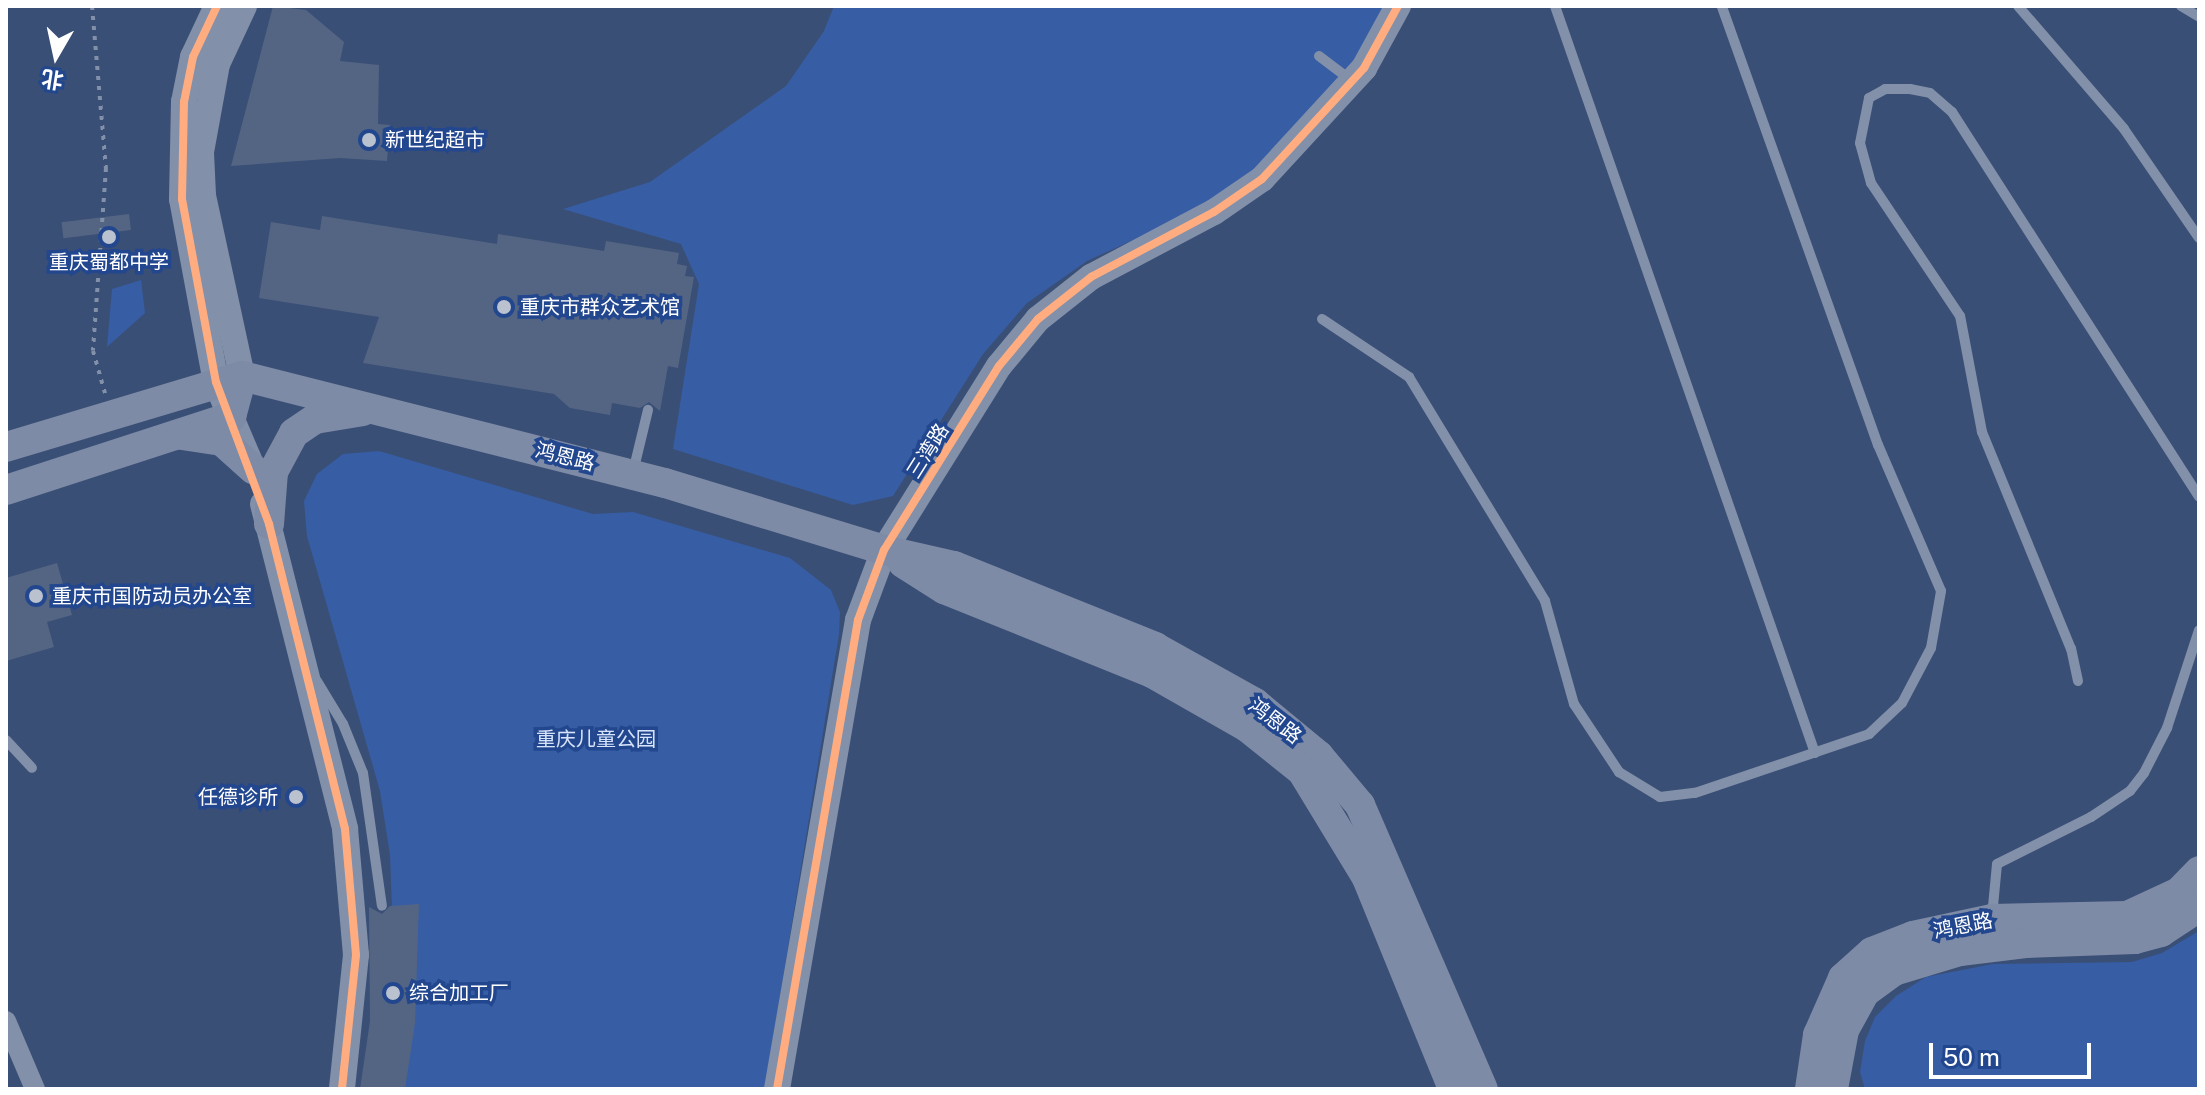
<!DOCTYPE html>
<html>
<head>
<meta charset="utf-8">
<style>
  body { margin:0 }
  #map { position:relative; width:2205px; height:1095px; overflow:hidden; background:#3a4f76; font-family:"Public Sans","Noto Sans SC",sans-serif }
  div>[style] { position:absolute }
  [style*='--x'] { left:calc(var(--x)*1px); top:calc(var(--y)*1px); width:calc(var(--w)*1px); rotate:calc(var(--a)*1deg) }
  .green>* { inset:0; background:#375da5 }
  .building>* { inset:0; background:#546584; transform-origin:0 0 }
  .path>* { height:4px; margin-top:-2px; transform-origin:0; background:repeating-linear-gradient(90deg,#8290a9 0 4px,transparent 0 10px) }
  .service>* { height:10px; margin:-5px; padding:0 5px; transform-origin:5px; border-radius:5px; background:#8290a9 }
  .minor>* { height:20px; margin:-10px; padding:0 10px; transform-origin:10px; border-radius:10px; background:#8290a9 }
  .tertiary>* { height:26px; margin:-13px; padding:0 13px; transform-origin:13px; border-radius:13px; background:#8290a9 }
  .secondary>* { height:30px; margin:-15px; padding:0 15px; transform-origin:15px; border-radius:15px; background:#7e8ba6 }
  .cycleway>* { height:8px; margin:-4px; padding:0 4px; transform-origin:4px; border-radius:4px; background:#ffac80 }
  .dots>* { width:22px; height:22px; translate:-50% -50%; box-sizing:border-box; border:4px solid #22478e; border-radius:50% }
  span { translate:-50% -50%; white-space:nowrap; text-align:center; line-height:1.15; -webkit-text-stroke:7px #22478e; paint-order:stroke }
  .poi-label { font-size:20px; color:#fff }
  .left { translate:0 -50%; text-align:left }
  .right { translate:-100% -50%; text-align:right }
  .street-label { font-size:20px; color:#fff }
  .park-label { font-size:20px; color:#d7e3f9 }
  .frame { position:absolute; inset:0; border:8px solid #fff; pointer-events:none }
  .north { position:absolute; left:16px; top:16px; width:80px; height:80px; -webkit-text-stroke:6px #22478e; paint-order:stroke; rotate:189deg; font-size:22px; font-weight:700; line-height:32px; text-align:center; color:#fff }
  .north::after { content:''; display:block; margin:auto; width:28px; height:36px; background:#fff; clip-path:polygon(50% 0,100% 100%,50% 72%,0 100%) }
  .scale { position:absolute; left:1929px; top:1043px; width:162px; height:36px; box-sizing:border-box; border:4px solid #fff; border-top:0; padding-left:10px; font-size:24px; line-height:28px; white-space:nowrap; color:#fff; -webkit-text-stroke:6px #22478e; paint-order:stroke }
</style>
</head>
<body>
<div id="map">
  <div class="green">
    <div style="clip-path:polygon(834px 6px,1388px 6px,1357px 62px,1258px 173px,1210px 205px,1087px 261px,1027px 303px,983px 354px,893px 496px,853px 505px,673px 449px,699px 284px,681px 244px,563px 209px,650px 182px,786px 86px,824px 31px)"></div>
    <div style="clip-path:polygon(141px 280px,145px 313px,107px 347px,112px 289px)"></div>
    <div style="clip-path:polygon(379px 451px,593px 514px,633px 512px,790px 558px,831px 590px,840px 612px,839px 634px,765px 1089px,381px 1089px,393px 933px,390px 855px,380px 791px,307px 536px,304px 501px,317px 474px,343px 454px)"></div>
    <div style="clip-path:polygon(2199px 931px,2199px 1089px,1865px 1089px,1860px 1072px,1865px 1041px,1875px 1017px,1896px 996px,1926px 977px,1993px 964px,2132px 962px,2162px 953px)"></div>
  </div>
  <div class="building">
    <div style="clip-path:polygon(273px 6px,306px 10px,344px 42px,340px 61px,379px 65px,378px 124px,390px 125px,387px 161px,340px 158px,231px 166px)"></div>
    <div style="left:129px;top:214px;width:16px;height:68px;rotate:83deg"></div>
    <div style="clip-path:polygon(322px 216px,497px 244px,498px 234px,604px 251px,606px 241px,679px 253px,677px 264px,687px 266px,685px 276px,694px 277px,678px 368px,668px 366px,660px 411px,649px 402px,640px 408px,612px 403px,610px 415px,570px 408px,554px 394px,363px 363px,379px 317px,259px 298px,271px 222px,320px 230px)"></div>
    <div style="clip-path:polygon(57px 563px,72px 615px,47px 622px,54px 647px,6px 661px,6px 578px)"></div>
    <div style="clip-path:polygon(419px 904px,415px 1023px,405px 1089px,360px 1089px,370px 1021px,369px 907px,382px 914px,390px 906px)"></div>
  </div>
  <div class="path">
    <div style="--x:92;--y:6;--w:163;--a:85.1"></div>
    <div style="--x:106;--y:168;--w:183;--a:94.1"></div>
    <div style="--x:93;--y:351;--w:44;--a:74.1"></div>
  </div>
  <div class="service">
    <div style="--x:1555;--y:6;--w:791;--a:70.81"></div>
    <div style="--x:2018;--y:6;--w:162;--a:49.2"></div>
    <div style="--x:2124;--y:129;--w:132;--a:55.5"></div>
    <div style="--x:2181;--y:6;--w:21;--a:31"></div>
    <div style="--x:1319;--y:56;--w:41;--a:37.1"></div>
    <div style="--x:1322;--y:319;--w:105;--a:33.7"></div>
    <div style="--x:1409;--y:377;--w:262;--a:58.7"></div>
    <div style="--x:1545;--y:601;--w:107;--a:74.3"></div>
    <div style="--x:1574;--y:704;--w:82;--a:56.5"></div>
    <div style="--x:1619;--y:772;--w:48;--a:31.4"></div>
    <div style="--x:1660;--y:797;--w:35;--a:-7"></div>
    <div style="--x:1695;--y:793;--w:184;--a:-18.7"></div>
    <div style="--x:1869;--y:734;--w:45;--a:-43.2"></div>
    <div style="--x:1902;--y:703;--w:62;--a:-62.2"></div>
    <div style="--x:1931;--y:648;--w:58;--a:-80"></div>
    <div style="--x:1941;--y:591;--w:159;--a:-113.3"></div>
    <div style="--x:1878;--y:445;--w:466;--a:-109.6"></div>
    <div style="--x:633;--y:472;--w:64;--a:-76.4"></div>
    <div style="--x:317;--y:681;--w:50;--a:58.8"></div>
    <div style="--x:343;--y:724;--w:53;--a:67.8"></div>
    <div style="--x:363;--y:773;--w:134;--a:81.9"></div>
    <div style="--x:2078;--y:681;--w:33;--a:-102"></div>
    <div style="--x:2071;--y:649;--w:235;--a:-112.3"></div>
    <div style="--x:1982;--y:432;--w:118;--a:-100.7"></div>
    <div style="--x:1960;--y:316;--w:160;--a:-123.8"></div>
    <div style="--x:1871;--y:183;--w:41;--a:-105.4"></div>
    <div style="--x:1860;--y:143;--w:46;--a:-78.7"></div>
    <div style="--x:1869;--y:98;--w:18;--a:-29"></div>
    <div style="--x:1885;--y:89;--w:25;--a:0"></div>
    <div style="--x:1910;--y:89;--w:20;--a:11"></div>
    <div style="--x:1930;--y:93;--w:29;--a:41"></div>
    <div style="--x:1952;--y:112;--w:457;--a:57.3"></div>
    <div style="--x:6;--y:740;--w:38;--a:47"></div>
    <div style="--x:1992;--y:917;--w:53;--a:-84.6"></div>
    <div style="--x:1997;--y:864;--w:105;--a:-26.6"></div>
    <div style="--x:2091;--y:817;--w:47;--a:-33.7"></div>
    <div style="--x:2130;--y:791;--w:23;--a:-52"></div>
    <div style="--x:2144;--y:773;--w:51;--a:-62.9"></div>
    <div style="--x:2167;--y:728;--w:103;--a:-71.9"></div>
  </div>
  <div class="minor">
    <div style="--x:6;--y:1021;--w:74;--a:66.9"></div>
  </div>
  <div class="tertiary">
    <div style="--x:217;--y:6;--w:56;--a:115.2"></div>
    <div style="--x:193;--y:57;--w:46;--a:101.3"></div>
    <div style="--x:184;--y:102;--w:97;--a:91.2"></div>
    <div style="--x:182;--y:199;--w:186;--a:79.5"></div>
    <div style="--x:216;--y:382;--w:92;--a:67"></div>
    <div style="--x:242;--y:376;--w:185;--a:-102.2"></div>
    <div style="--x:203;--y:195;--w:43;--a:-92.7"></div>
    <div style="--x:201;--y:152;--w:89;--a:-79.7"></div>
    <div style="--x:217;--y:64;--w:64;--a:-65"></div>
    <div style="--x:263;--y:504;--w:335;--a:75.8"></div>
    <div style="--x:345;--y:829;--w:126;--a:85"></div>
    <div style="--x:356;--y:955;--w:135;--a:96"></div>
    <div style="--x:777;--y:1089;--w:476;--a:-80.2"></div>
    <div style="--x:858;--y:620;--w:75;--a:-69.6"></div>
    <div style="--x:884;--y:550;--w:217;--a:-58"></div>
    <div style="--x:999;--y:366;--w:61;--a:-50.3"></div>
    <div style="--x:1038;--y:319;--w:68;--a:-38.4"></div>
    <div style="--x:1091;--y:277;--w:139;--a:-27.9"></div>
    <div style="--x:1214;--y:212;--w:58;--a:-34.5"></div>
    <div style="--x:1262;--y:179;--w:151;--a:-47.4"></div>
    <div style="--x:1364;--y:68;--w:71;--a:-61.3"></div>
  </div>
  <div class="secondary">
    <div style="--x:182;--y:435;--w:40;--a:8.5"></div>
    <div style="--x:222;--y:441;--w:42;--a:42.1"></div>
    <div style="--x:6;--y:447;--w:246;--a:-16.7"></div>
    <div style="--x:242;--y:376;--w:436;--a:14.2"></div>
    <div style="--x:665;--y:483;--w:229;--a:17"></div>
    <div style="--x:884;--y:550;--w:72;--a:12.9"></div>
    <div style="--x:954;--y:566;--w:217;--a:21.9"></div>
    <div style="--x:1155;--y:647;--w:115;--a:29.2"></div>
    <div style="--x:1255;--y:703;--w:83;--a:39.6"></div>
    <div style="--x:1319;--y:756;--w:64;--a:50.1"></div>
    <div style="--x:1360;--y:805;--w:309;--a:66.6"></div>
    <div style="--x:6;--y:490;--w:237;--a:-18"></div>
    <div style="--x:231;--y:417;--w:42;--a:-75"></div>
    <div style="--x:269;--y:524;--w:52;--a:-85.6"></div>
    <div style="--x:273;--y:472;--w:44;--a:-61.7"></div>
    <div style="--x:294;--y:433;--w:25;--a:-34"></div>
    <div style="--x:315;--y:419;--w:49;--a:-9.5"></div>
    <div style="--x:903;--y:563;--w:49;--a:32.4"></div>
    <div style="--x:944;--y:589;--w:224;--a:22"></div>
    <div style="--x:1152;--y:673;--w:109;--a:29.6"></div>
    <div style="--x:1247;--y:727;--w:70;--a:38.7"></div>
    <div style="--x:1302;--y:771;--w:125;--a:58.7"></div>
    <div style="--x:1367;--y:878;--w:228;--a:67.8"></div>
    <div style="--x:1810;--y:1089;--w:55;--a:-81.6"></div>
    <div style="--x:1818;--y:1035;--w:62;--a:-66.3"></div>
    <div style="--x:1843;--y:978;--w:39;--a:-42"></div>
    <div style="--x:1872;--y:952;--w:44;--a:-21.3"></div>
    <div style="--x:1913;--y:936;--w:81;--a:-12.1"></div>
    <div style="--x:1992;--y:919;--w:135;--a:-1.3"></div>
    <div style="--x:2127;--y:916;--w:57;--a:-24.8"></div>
    <div style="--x:2179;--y:892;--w:29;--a:-46"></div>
    <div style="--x:1833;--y:1089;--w:60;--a:-79.4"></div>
    <div style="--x:1844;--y:1030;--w:43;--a:-61.1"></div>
    <div style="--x:1865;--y:992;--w:36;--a:-36"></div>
    <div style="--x:1894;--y:971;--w:69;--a:-16.9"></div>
    <div style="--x:1960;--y:951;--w:66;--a:-6.9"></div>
    <div style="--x:2026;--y:943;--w:109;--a:-2.1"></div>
    <div style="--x:2135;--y:939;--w:27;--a:-15"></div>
    <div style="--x:2161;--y:932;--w:45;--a:-33.3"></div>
  </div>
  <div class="cycleway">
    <div style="--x:217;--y:6;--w:56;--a:115.2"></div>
    <div style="--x:193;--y:57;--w:46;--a:101.3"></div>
    <div style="--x:184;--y:102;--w:97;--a:91.2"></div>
    <div style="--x:182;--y:199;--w:186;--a:79.5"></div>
    <div style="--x:216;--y:382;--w:152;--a:69.5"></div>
    <div style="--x:269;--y:524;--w:314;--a:76"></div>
    <div style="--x:345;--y:829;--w:126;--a:85"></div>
    <div style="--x:356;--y:955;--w:135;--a:96"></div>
    <div style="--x:777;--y:1089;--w:476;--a:-80.2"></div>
    <div style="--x:858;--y:620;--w:75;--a:-69.6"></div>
    <div style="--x:884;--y:550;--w:217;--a:-58"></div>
    <div style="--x:999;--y:366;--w:61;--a:-50.3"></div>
    <div style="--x:1038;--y:319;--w:68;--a:-38.4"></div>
    <div style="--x:1091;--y:277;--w:139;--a:-27.9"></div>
    <div style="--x:1214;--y:212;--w:58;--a:-34.5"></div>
    <div style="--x:1262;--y:179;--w:151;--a:-47.4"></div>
    <div style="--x:1364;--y:68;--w:71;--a:-61.3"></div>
  </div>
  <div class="dots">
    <div style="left:369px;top:140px;background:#bac1cf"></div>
    <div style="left:109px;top:237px;background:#bac1cf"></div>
    <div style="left:504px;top:307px;background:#bac1cf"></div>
    <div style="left:36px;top:596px;background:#bac1cf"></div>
    <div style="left:296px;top:797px;background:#bac1cf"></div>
    <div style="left:393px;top:993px;background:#bac1cf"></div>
  </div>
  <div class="poi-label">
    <span class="left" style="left:385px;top:140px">新世纪超市</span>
    <span style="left:109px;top:262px">重庆蜀都中学</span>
    <span class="left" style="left:520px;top:307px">重庆市群众艺术馆</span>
    <span class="left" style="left:52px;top:596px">重庆市国防动员办公室</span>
    <span class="right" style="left:278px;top:797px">任德诊所</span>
    <span class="left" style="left:409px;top:993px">综合加工厂</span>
  </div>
  <div class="street-label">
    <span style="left:928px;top:451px;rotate:-58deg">三湾路</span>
    <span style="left:565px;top:457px;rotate:14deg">鸿恩路</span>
    <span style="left:1275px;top:721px;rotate:38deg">鸿恩路</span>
    <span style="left:1963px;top:926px;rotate:-11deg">鸿恩路</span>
  </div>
  <div class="park-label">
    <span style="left:596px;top:739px">重庆儿童公园</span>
  </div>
  <div class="frame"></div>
  <div class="north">北</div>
  <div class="scale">50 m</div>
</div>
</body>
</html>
